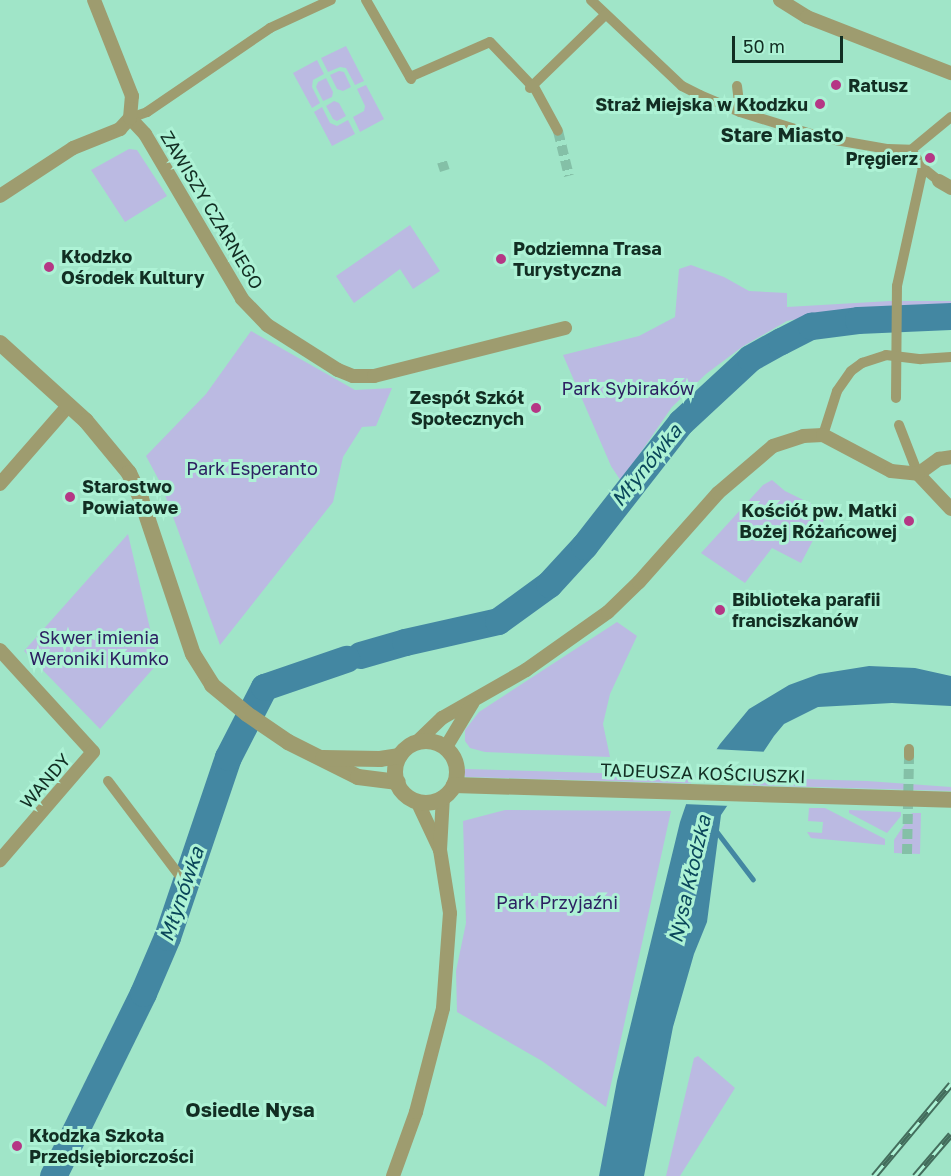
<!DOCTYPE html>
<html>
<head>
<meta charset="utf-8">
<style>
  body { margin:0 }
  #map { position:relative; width:951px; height:1176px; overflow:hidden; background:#a0e5c8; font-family:"Golos Text",sans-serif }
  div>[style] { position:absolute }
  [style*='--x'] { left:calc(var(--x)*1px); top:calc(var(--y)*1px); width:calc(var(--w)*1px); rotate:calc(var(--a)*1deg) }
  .green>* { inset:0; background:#bbbae2 }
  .water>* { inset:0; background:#4387a2 }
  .pier>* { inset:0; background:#a0e5c8 }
  .stream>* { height:4.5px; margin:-2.25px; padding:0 2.25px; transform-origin:2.25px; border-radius:2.25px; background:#4387a2 }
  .river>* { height:27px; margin:-13.5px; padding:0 13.5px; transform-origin:13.5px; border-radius:13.5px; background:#4387a2 }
  .pedestrian-tunnel>* { height:10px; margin-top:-5px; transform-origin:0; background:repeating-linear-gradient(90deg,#84c0a7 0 10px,transparent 0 15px) }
  .pedestrian>* { height:10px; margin:-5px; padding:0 5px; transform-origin:5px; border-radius:5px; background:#9e9c6f }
  .minor>* { height:14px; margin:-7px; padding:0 7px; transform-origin:7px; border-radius:7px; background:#9e9c6f }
  .tertiary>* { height:16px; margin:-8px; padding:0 8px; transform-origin:8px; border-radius:8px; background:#9e9c6f }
  .tertiary>.ring { margin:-8px; padding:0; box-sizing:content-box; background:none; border:16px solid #9e9c6f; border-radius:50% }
  .rail>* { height:7px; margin-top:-3.5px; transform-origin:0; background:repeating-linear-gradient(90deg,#adf2d5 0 14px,#436d5c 0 28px); box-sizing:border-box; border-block:2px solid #436d5c }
  .dots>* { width:16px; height:16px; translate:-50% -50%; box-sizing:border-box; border:3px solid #adf2d5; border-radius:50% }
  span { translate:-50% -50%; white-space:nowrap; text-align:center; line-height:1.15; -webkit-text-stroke:6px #adf2d5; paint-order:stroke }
  .poi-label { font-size:18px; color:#122e23; font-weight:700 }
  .left { translate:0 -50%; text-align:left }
  .right { translate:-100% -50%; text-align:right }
  .street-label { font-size:18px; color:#122e23 }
  .park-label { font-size:18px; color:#2d2062 }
  .neighbourhood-label { font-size:20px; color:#122e23; font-weight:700 }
  .water-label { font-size:20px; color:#0a465a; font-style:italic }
  .scale { position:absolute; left:732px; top:36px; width:111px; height:27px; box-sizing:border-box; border:3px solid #122e23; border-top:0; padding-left:8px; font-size:18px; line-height:21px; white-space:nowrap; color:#122e23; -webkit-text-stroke:4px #adf2d5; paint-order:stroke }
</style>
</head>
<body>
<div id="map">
  <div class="green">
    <div style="clip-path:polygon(346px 46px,364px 81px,355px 85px,346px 68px,340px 67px,328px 72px,321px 58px)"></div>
    <div style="clip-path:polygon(317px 60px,324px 74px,313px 80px,312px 87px,320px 103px,312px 108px,293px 73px)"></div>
    <div style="clip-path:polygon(339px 71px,344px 72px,351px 87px,343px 91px,337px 89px,330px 75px)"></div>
    <div style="clip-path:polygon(326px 78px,333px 92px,332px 97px,323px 101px,316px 87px,318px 82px)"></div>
    <div style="clip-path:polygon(366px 85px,384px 119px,360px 132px,353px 117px,364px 111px,365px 106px,357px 89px)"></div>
    <div style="clip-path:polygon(334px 101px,339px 103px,346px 116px,337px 121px,333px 119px,326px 106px)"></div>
    <div style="clip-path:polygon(322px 107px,330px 123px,337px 126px,348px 120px,355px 134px,332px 146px,314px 112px)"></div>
    <div style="clip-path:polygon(129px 149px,137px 150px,167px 196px,125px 222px,91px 170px)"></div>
    <div style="clip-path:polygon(410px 225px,440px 271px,413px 289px,400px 269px,354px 303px,336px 276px)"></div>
    <div style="clip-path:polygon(691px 265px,724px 277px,749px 291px,787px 293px,787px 307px,890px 301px,951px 301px,951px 307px,849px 309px,787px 321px,742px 347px,706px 374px,672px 407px,621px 481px,611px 466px,563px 355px,639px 336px,675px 317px,679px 269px)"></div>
    <div style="clip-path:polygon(251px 331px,355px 390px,392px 388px,376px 426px,362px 427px,343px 457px,333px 502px,220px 645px,161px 484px,146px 456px,206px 394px)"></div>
    <div style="clip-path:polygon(772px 480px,785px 491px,828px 512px,801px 563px,772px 548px,745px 583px,701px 553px,763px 485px)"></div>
    <div style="clip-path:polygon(128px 534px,158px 663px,100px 729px,24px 651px)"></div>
    <div style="clip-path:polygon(617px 622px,637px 636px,610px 694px,603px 724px,610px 757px,485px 752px,470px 748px,465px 741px,465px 730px,479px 712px)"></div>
    <div style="clip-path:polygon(465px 769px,867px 781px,951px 787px,951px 791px,466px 777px,464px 775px)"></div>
    <div style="clip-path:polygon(809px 808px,825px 808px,885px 839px,885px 845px,811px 838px,807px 832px,822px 833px,823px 822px,808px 821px)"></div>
    <div style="clip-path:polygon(505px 810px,671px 811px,606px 1107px,542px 1061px,457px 1012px,456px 971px,466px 923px,463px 821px)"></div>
    <div style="clip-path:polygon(849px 810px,901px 812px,901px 816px,887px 833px,849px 813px)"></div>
    <div style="clip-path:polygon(912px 813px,921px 813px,920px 854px,894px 853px,894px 840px)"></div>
    <div style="clip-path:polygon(698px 1056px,735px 1088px,680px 1176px,666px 1176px,694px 1058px)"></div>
  </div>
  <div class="water">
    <div style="clip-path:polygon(869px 666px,915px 668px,951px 676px,951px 706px,892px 703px,818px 707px,784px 724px,774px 736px,721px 815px,707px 922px,694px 954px,673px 1027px,644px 1176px,599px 1176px,617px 1081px,680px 822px,692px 787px,720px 744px,749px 709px,789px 685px,819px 674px)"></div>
  </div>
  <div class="pier">
    <div style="clip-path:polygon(713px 749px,767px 752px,731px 806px,683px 804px,689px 786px)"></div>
  </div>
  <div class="stream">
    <div style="--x:715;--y:829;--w:63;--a:52.8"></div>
  </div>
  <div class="river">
    <div style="--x:360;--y:655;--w:47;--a:-16.1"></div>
    <div style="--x:405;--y:642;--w:95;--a:-12.7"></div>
    <div style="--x:498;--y:621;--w:63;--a:-36"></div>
    <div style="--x:549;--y:584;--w:52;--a:-47.4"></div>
    <div style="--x:584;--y:546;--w:157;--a:-52"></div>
    <div style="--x:681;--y:422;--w:94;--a:-42.8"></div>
    <div style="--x:750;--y:358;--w:35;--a:-29"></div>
    <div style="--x:781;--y:341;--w:34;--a:-27"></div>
    <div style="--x:811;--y:326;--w:47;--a:-7.3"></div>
    <div style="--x:858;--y:320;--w:93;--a:-2.5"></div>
    <div style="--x:53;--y:1176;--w:204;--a:-63.8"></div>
    <div style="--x:143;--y:993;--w:61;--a:-66.8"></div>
    <div style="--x:167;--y:937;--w:190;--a:-71.3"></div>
    <div style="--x:228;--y:757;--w:79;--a:-62.8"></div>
    <div style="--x:264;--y:687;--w:87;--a:-18.9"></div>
  </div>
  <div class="pedestrian-tunnel">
    <div style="--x:558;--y:131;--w:46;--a:76.3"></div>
    <div style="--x:442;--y:162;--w:9;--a:72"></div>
    <div style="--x:907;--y:854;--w:98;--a:-88.8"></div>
  </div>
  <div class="pedestrian">
    <div style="--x:366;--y:0;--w:91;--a:60.3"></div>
    <div style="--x:591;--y:0;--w:125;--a:43.4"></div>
    <div style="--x:682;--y:86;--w:20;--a:27"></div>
    <div style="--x:700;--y:95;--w:43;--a:23"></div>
    <div style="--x:740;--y:112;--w:88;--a:17.2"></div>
    <div style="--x:824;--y:138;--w:65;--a:9.8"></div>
    <div style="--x:888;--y:149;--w:23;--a:2"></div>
    <div style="--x:410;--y:77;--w:87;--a:-23.6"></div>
    <div style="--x:490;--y:42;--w:61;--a:46.3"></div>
    <div style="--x:533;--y:85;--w:52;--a:61.5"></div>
    <div style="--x:737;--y:86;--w:26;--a:83"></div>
    <div style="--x:530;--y:88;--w:105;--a:-44.2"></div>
    <div style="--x:130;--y:118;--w:18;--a:-19"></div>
    <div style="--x:147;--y:112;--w:149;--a:-34.3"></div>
    <div style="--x:270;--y:28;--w:67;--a:-24.7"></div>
    <div style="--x:911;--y:150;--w:52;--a:-39.5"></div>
    <div style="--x:911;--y:150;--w:22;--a:56"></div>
    <div style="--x:923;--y:168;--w:21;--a:39"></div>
    <div style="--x:896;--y:398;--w:112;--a:-89.5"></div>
    <div style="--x:897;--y:286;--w:121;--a:-77.6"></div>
    <div style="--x:899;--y:425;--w:53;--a:68.8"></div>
    <div style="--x:823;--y:435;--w:46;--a:-72.3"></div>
    <div style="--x:837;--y:391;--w:24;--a:-55"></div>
    <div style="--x:851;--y:371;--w:14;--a:-36"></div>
    <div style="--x:862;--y:363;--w:25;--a:-18"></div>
    <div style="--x:886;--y:355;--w:35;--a:7"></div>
    <div style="--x:921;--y:359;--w:30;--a:-4"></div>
    <div style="--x:909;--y:756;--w:7;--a:-90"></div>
    <div style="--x:108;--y:781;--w:134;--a:52.9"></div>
  </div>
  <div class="minor">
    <div style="--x:780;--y:0;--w:32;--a:32"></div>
    <div style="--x:807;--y:17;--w:155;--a:21.3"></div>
    <div style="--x:130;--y:118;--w:22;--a:47"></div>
    <div style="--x:145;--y:134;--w:191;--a:59.5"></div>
    <div style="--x:242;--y:299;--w:36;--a:46"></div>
    <div style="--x:267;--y:325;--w:84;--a:32.4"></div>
    <div style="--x:338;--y:370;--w:16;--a:22"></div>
    <div style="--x:353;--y:376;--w:21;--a:0"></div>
    <div style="--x:374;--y:376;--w:197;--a:-14.1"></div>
    <div style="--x:939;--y:181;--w:14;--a:30"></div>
    <div style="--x:0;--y:196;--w:87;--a:-33.3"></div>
    <div style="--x:73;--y:148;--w:51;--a:-22"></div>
    <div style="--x:120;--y:129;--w:15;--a:-48"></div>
    <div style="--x:130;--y:118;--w:22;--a:-85"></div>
    <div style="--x:132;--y:96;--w:103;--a:-111.6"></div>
    <div style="--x:918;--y:474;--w:48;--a:46.7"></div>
    <div style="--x:918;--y:474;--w:26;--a:-36"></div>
    <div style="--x:939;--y:459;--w:12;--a:-9"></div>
    <div style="--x:0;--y:484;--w:105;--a:-48.9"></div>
    <div style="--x:0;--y:650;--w:138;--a:47.6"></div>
    <div style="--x:93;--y:752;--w:143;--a:130.7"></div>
    <div style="--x:417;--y:742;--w:35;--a:-44"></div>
    <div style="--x:442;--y:718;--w:97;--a:-29.7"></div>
    <div style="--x:526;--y:670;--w:100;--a:-35.3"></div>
    <div style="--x:608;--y:612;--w:43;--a:-44.1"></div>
    <div style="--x:639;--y:582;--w:119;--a:-48.4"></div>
    <div style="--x:718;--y:493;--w:72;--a:-40.5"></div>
    <div style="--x:773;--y:446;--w:32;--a:-18"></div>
    <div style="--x:803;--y:436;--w:20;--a:-3"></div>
    <div style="--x:823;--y:435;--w:77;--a:27.9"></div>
    <div style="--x:891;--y:471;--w:27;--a:6"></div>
    <div style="--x:446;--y:747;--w:52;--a:-59"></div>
    <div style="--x:417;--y:801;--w:54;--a:64.9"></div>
    <div style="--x:393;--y:1176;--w:68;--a:-70.2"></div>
    <div style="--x:416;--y:1112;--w:107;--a:-75.4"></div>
    <div style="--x:443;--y:1008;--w:95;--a:-85.8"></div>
    <div style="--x:450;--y:913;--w:64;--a:-99"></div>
    <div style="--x:440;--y:850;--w:53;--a:-86.8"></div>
  </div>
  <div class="tertiary">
    <div style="--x:0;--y:343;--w:116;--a:42.2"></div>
    <div style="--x:86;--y:421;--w:67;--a:50.4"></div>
    <div style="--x:129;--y:473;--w:29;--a:65"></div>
    <div style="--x:141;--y:499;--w:163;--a:71.5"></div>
    <div style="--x:193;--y:654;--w:36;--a:58"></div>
    <div style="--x:212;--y:685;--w:45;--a:39.6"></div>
    <div style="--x:247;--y:714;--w:50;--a:34.3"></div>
    <div style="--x:288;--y:742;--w:78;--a:26.6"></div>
    <div style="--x:358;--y:777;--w:40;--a:7.1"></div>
    <div class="ring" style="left:395px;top:741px;width:46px;height:46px"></div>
    <div style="--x:323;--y:758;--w:57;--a:1"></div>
    <div style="--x:380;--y:759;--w:20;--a:-9"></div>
    <div style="--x:454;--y:785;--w:497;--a:1.7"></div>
  </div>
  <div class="rail">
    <div style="--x:874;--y:1176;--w:120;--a:-50.1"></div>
    <div style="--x:915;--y:1176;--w:55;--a:-49.4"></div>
  </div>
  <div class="dots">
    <div style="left:836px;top:85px;background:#b53785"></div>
    <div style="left:820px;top:104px;background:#b53785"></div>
    <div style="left:930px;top:158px;background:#b53785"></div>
    <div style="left:501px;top:259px;background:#b53785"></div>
    <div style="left:49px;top:267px;background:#b53785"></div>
    <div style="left:536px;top:408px;background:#b53785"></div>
    <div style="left:70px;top:497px;background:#b53785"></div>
    <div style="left:909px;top:521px;background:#b53785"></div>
    <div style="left:720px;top:610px;background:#b53785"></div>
    <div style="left:17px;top:1146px;background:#b53785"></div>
  </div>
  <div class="poi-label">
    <span class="left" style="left:848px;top:85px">Ratusz</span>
    <span class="right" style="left:808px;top:104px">Straż Miejska w Kłodzku</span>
    <span class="right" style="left:918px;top:158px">Pręgierz</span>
    <span class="left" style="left:513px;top:259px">Podziemna Trasa<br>Turystyczna</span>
    <span class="left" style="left:61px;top:267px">Kłodzko<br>Ośrodek Kultury</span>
    <span class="right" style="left:524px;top:408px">Zespół Szkół<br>Społecznych</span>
    <span class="left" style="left:82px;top:497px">Starostwo<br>Powiatowe</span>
    <span class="right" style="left:897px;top:521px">Kościół pw. Matki<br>Bożej Różańcowej</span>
    <span class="left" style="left:732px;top:610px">Biblioteka parafii<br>franciszkanów</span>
    <span class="left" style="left:29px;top:1146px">Kłodzka Szkoła<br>Przedsiębiorczości</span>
  </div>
  <div class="street-label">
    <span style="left:212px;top:210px;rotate:59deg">ZAWISZY CZARNEGO</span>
    <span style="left:703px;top:773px;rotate:2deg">TADEUSZA KOŚCIUSZKI</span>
    <span style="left:45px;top:781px;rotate:-49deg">WANDY</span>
  </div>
  <div class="park-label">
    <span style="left:628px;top:388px">Park Sybiraków</span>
    <span style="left:252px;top:468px">Park Esperanto</span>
    <span style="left:99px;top:648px">Skwer imienia<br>Weroniki Kumko</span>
    <span style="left:557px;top:902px">Park Przyjaźni</span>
  </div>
  <div class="neighbourhood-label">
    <span style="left:782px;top:134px">Stare Miasto</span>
    <span style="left:250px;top:1109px">Osiedle Nysa</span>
  </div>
  <div class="water-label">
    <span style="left:646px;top:465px;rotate:-51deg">Młynówka</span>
    <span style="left:689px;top:879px;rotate:-77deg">Nysa Kłodzka</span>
    <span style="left:181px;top:894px;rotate:-71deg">Młynówka</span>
  </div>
  <div class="scale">50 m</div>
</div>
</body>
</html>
